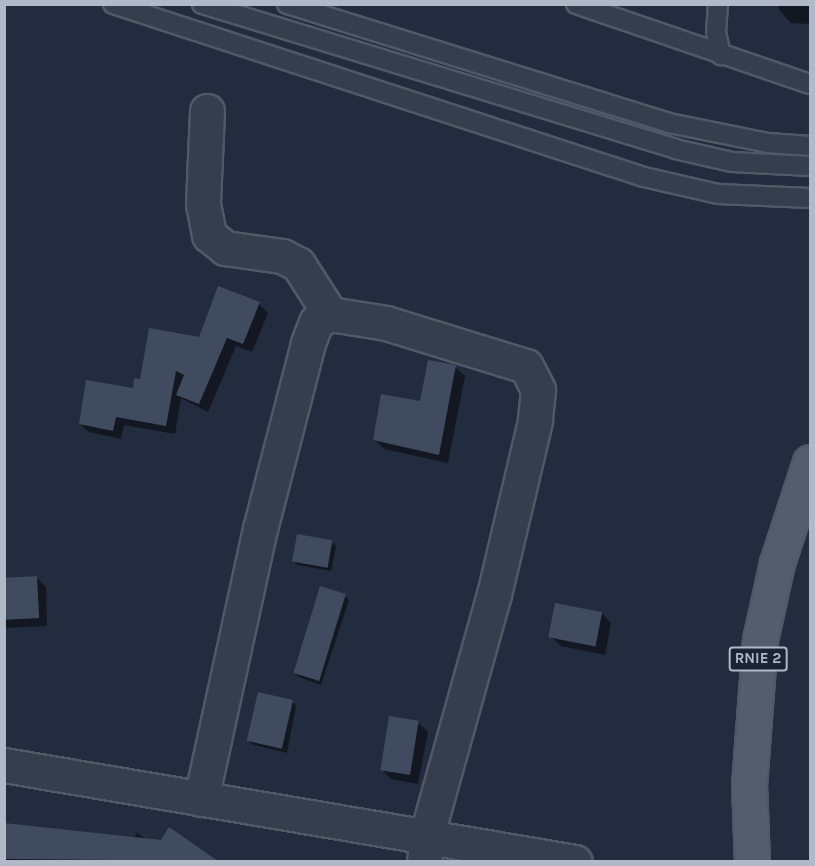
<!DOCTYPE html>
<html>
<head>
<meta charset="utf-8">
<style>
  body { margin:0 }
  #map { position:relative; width:815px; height:866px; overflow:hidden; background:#222c3e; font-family:Karla,sans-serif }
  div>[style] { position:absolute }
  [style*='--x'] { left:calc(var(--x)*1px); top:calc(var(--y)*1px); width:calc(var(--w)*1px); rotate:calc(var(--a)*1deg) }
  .shadow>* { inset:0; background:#0007 }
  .building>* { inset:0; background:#414b60; transform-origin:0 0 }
  .roads { filter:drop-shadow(2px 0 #515968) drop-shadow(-2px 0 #515968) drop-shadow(0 2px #515968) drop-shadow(0 -2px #515968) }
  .service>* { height:18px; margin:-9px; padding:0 9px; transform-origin:9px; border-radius:9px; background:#363e4e }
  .minor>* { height:33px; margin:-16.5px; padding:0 16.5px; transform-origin:16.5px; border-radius:16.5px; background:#363e4e }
  .primary>* { height:33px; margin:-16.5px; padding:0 16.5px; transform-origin:16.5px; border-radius:16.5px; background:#545d6e }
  span { translate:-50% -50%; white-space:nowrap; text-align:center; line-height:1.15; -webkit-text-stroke:5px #1b2332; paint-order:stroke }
  .shield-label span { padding:2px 4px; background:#1b2332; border:2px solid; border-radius:4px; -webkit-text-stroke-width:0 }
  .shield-label { font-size:15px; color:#b1b9c9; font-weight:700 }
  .frame { position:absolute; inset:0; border:6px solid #b1b9c9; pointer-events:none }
</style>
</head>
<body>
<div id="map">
  <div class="shadow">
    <div style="clip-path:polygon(779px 4px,810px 4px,810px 24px,791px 23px,779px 10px)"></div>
    <div style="clip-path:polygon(219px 288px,259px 304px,268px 313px,252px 352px,236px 346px,208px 412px,181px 398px,175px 434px,124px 425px,121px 439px,89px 432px,80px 424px,134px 390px,200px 339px)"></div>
    <div style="clip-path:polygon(455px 367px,465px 376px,448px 463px,384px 449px,374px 439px,422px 403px)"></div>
    <div style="clip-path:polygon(331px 541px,336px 546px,331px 571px,298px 565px,293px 561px)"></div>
    <div style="clip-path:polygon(37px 578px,46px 587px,47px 626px,4px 628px,4px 579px)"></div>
    <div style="clip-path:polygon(345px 596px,349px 600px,321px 685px,299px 677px,294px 673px)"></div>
    <div style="clip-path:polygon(602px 613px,611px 623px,605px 655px,561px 646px,551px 637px)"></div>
    <div style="clip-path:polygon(292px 701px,296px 706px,287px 753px,254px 745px,249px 741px)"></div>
    <div style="clip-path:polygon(419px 723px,428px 732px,418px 784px,391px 779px,381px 769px)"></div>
    <div style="clip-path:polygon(4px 824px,134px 838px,137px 833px,157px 847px,201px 851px,211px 862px,4px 862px)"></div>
  </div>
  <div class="building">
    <div style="clip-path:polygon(218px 286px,260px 302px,243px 344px,227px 338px,199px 404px,176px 395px,184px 375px,176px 371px,166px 426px,116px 417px,113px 431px,79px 424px,86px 380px,133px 388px,134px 378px,140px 379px,149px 328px,199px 337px)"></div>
    <div style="clip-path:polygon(428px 360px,456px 365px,439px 455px,373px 440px,381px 394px,420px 401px)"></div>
    <div style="left:297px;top:534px;width:36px;height:28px;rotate:10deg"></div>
    <div style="left:37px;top:576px;width:42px;height:33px;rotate:87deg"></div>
    <div style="left:320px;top:586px;width:27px;height:91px;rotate:17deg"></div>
    <div style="left:555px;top:603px;width:48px;height:35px;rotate:11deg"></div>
    <div style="left:258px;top:692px;width:36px;height:50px;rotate:13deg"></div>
    <div style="left:389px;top:716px;width:30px;height:55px;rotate:9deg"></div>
    <div style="clip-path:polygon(4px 823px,161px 840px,169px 827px,218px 861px,4px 859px)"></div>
  </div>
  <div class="roads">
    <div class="service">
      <div style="--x:113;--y:4;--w:558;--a:18.05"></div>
      <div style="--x:644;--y:177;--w:76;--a:12.9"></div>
      <div style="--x:718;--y:194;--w:92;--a:2.5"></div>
      <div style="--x:202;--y:4;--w:495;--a:17"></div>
      <div style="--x:675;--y:149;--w:58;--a:12.8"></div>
      <div style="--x:732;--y:162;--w:78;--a:2.9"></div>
      <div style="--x:287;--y:4;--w:400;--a:17.3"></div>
      <div style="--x:669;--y:123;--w:101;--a:11.4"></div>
      <div style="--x:768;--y:143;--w:42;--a:4.1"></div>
      <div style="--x:576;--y:4;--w:247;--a:18.9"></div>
      <div style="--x:718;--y:4;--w:28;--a:94"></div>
      <div style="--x:716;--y:32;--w:24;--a:78"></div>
    </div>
    <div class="minor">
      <div style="--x:207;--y:111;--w:93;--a:92.5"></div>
      <div style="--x:203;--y:204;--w:32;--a:79"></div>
      <div style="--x:209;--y:235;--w:21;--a:39"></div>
      <div style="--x:225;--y:248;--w:58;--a:8"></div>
      <div style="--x:282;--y:256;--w:18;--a:27"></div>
      <div style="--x:298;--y:264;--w:59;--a:57.4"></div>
      <div style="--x:4;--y:765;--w:579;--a:9.64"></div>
      <div style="--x:201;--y:799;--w:276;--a:-77.7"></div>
      <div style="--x:260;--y:529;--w:192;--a:-75.5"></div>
      <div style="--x:308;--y:343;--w:22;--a:-69"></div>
      <div style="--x:316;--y:322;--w:16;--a:-30"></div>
      <div style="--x:330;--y:314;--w:57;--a:9.1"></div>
      <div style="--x:386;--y:323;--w:146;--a:17.1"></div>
      <div style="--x:526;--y:366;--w:27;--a:63"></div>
      <div style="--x:538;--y:390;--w:31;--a:96"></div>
      <div style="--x:535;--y:421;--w:178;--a:103.3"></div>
      <div style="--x:494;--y:594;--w:249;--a:105.6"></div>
      <div style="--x:427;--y:834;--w:28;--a:96"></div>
    </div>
    <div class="primary">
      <div style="--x:752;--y:862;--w:77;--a:-92.2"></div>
      <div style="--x:749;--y:785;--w:145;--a:-85.7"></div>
      <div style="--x:760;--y:640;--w:79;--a:-77.6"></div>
      <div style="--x:777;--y:563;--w:106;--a:-71.9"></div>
    </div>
  </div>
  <div class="shield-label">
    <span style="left:758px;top:659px">RNIE 2</span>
  </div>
  <div class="frame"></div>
</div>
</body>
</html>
